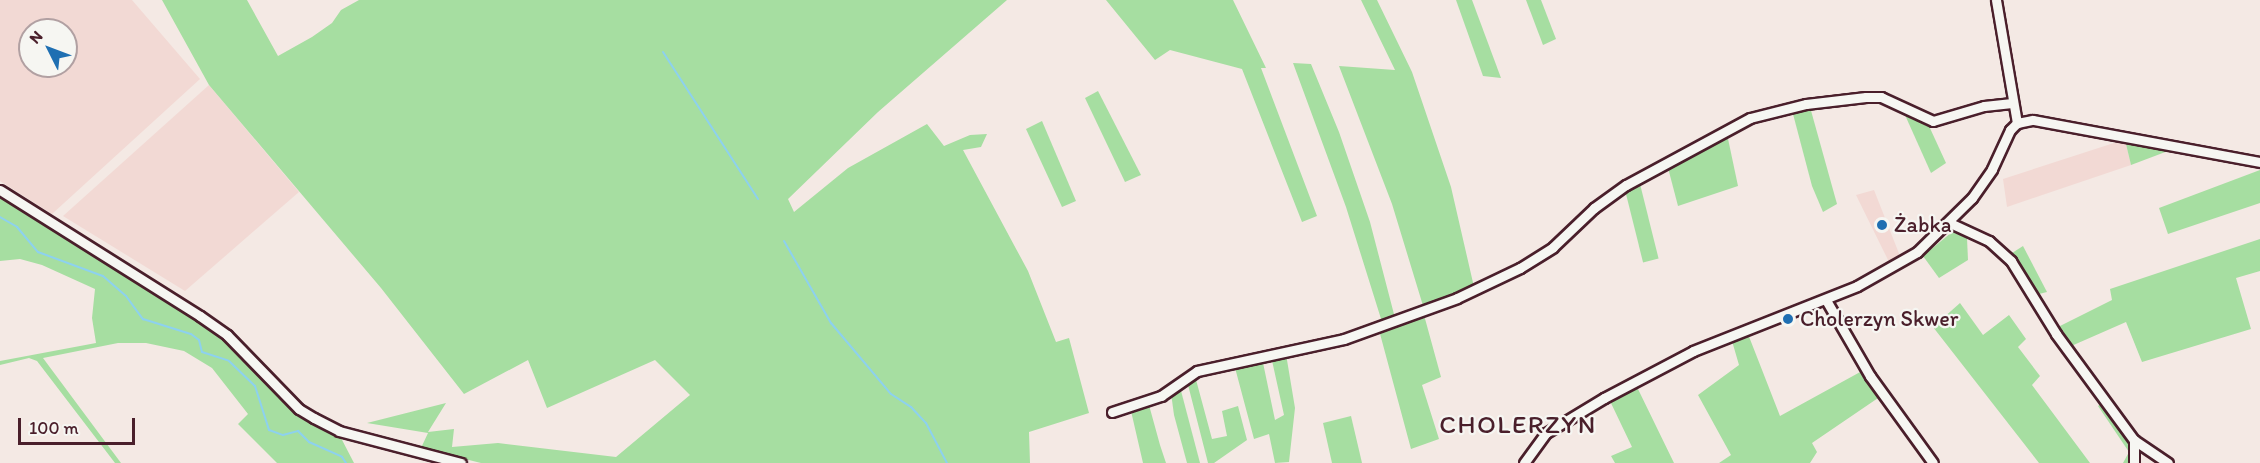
<!DOCTYPE html>
<html>
<head>
<meta charset="utf-8">
<style>
  body { margin:0 }
  #map { position:relative; width:2260px; height:463px; overflow:hidden; background:#f4e9e4; font-family:Itim,sans-serif }
  div>[style] { position:absolute }
  [style*='--x'] { left:calc(var(--x)*1px); top:calc(var(--y)*1px); width:calc(var(--w)*1px); rotate:calc(var(--a)*1deg) }
  .built>* { inset:0; background:#f2d9d4 }
  .green>* { inset:0; background:#a6dea1; transform-origin:0 0 }
  .stream>* { height:2px; margin:-1px; padding:0 1px; transform-origin:1px; border-radius:1px; background:#8dd1ef }
  .roads { filter:drop-shadow(2px 0 #4a1f2b) drop-shadow(-2px 0 #4a1f2b) drop-shadow(0 2px #4a1f2b) drop-shadow(0 -2px #4a1f2b) }
  .minor>* { height:9px; margin:-4.5px; padding:0 4.5px; transform-origin:4.5px; border-radius:4.5px; background:#f6f6f2 }
  .dots>* { width:16px; height:16px; translate:-50% -50%; box-sizing:border-box; border:3px solid #f6f6f2; border-radius:50% }
  span { translate:-50% -50%; white-space:nowrap; text-align:center; line-height:1.15; -webkit-text-stroke:4.5px #f6f6f2; paint-order:stroke }
  .poi-label { font-size:22px; color:#4a1f2b }
  .left { translate:0 -50%; text-align:left }
  .quarter-label { font-size:26px; color:#4a1f2b; letter-spacing:1.5px }
  .north { position:absolute; left:18px; top:18px; width:60px; height:60px; box-sizing:border-box; background:#f6f6f2; border:2px solid #b1a0a2; border-radius:50%; rotate:312deg; font-size:16px; font-weight:700; line-height:24px; text-align:center; color:#4a1f2b }
  .north::after { content:''; display:block; margin:auto; width:21px; height:27px; background:#1f6fb2; clip-path:polygon(50% 0,100% 100%,50% 72%,0 100%) }
  .scale { position:absolute; left:18px; top:418px; width:117px; height:27px; box-sizing:border-box; border:3px solid #4a1f2b; border-top:0; padding-left:8px; font-size:18px; line-height:21px; white-space:nowrap; color:#4a1f2b; -webkit-text-stroke:4px #f6f6f2; paint-order:stroke }
</style>
</head>
<body>
<div id="map">
  <div class="built">
    <div style="clip-path:polygon(evenodd,0 0,132px 0,200px 79px,52px 214px,0 181px,0 0,30px 30px,66px 30px,66px 66px,30px 66px,30px 30px)"></div>
    <div style="clip-path:polygon(209px 85px,299px 192px,185px 291px,63px 216px)"></div>
    <div style="clip-path:polygon(2117px 142px,2126px 144px,2131px 165px,2007px 207px,2003px 179px)"></div>
    <div style="clip-path:polygon(1874px 190px,1900px 256px,1889px 262px,1856px 195px)"></div>
  </div>
  <div class="green">
    <div style="clip-path:polygon(162px 0,247px 0,278px 56px,312px 37px,332px 23px,341px 10px,359px 0,1007px 0,878px 112px,788px 199px,794px 212px,848px 168px,927px 124px,944px 146px,970px 135px,987px 134px,981px 147px,963px 150px,1028px 271px,1056px 342px,1069px 338px,1089px 413px,1029px 432px,1030px 463px,481px 463px,421px 448px,428px 433px,367px 423px,446px 403px,428px 432px,454px 429px,452px 447px,498px 443px,616px 457px,690px 395px,655px 360px,547px 408px,528px 360px,464px 394px,381px 288px,209px 85px)"></div>
    <div style="clip-path:polygon(1106px 0,1233px 0,1266px 68px,1261px 68px,1317px 216px,1302px 222px,1242px 69px,1170px 50px,1155px 60px)"></div>
    <div style="clip-path:polygon(1361px 0,1377px 0,1412px 72px,1451px 187px,1474px 287px,1424px 309px,1392px 204px,1339px 66px,1395px 70px)"></div>
    <div style="clip-path:polygon(1456px 0,1472px 0,1501px 78px,1483px 76px)"></div>
    <div style="clip-path:polygon(1526px 0,1541px 0,1556px 39px,1543px 45px)"></div>
    <div style="clip-path:polygon(1293px 63px,1311px 64px,1339px 132px,1370px 222px,1395px 318px,1382px 322px,1346px 207px)"></div>
    <div style="clip-path:polygon(1098px 91px,1141px 175px,1125px 182px,1085px 98px)"></div>
    <div style="clip-path:polygon(1810px 107px,1837px 204px,1823px 212px,1812px 186px,1793px 114px,1794px 110px)"></div>
    <div style="clip-path:polygon(1905px 115px,1929px 126px,1946px 163px,1931px 173px)"></div>
    <div style="clip-path:polygon(1042px 121px,1076px 201px,1062px 207px,1026px 129px)"></div>
    <div style="clip-path:polygon(1727px 134px,1738px 186px,1678px 206px,1667px 164px)"></div>
    <div style="clip-path:polygon(2126px 144px,2168px 151px,2131px 165px)"></div>
    <div style="clip-path:polygon(2260px 170px,2260px 203px,2168px 234px,2159px 208px)"></div>
    <div style="left:1639px;top:180px;width:81px;height:16px;rotate:76deg"></div>
    <div style="clip-path:polygon(0 196px,214px 331px,306px 420px,340px 436px,354px 463px,277px 463px,238px 424px,248px 414px,212px 368px,184px 351px,146px 343px,118px 343px,43px 358px,121px 463px,115px 463px,37px 361px,29px 358px,0 365px,0 361px,96px 343px,92px 318px,95px 289px,42px 265px,20px 259px,0 261px)"></div>
    <div style="clip-path:polygon(1952px 232px,1967px 238px,1968px 260px,1939px 278px,1923px 256px)"></div>
    <div style="clip-path:polygon(2260px 239px,2260px 271px,2236px 278px,2251px 329px,2142px 362px,2126px 322px,2069px 347px,2056px 328px,2112px 300px,2110px 289px)"></div>
    <div style="clip-path:polygon(2023px 246px,2047px 292px,2039px 294px,2009px 255px)"></div>
    <div style="clip-path:polygon(1960px 303px,1983px 335px,2009px 315px,2026px 339px,2018px 347px,2040px 376px,2032px 385px,2090px 463px,2039px 463px,1933px 327px)"></div>
    <div style="clip-path:polygon(1424px 315px,1441px 377px,1422px 385px,1439px 439px,1411px 449px,1379px 330px)"></div>
    <div style="clip-path:polygon(1748px 334px,1780px 416px,1862px 371px,1881px 396px,1812px 443px,1817px 452px,1810px 463px,1719px 463px,1731px 455px,1698px 395px,1739px 365px,1732px 341px)"></div>
    <div style="clip-path:polygon(1286px 354px,1295px 408px,1289px 462px,1275px 463px,1269px 434px,1254px 439px,1234px 364px,1262px 358px,1275px 420px,1284px 415px,1271px 356px)"></div>
    <div style="clip-path:polygon(1195px 376px,1212px 439px,1227px 436px,1222px 411px,1238px 406px,1247px 440px,1214px 463px,1208px 463px,1187px 381px)"></div>
    <div style="clip-path:polygon(1180px 387px,1200px 463px,1187px 463px,1174px 415px,1171px 393px)"></div>
    <div style="clip-path:polygon(1637px 387px,1674px 463px,1615px 463px,1611px 456px,1632px 447px,1610px 401px)"></div>
    <div style="clip-path:polygon(2101px 404px,2129px 441px,2131px 463px,2123px 463px,2129px 452px,2098px 406px)"></div>
    <div style="clip-path:polygon(1149px 405px,1160px 445px,1166px 463px,1143px 463px,1131px 411px)"></div>
    <div style="clip-path:polygon(1351px 416px,1362px 463px,1332px 463px,1323px 423px)"></div>
  </div>
  <div class="stream">
    <div style="--x:663;--y:52;--w:175;--a:57.1"></div>
    <div style="--x:0;--y:217;--w:20;--a:30"></div>
    <div style="--x:17;--y:227;--w:33;--a:50"></div>
    <div style="--x:38;--y:252;--w:69;--a:20.3"></div>
    <div style="--x:103;--y:276;--w:30;--a:41"></div>
    <div style="--x:126;--y:296;--w:29;--a:54"></div>
    <div style="--x:143;--y:319;--w:50;--a:17.4"></div>
    <div style="--x:191;--y:334;--w:10;--a:37"></div>
    <div style="--x:199;--y:340;--w:12;--a:76"></div>
    <div style="--x:202;--y:352;--w:28;--a:18"></div>
    <div style="--x:229;--y:361;--w:36;--a:44"></div>
    <div style="--x:255;--y:386;--w:46;--a:72.3"></div>
    <div style="--x:269;--y:430;--w:15;--a:20"></div>
    <div style="--x:283;--y:435;--w:16;--a:-15"></div>
    <div style="--x:298;--y:431;--w:16;--a:45"></div>
    <div style="--x:309;--y:442;--w:36;--a:24"></div>
    <div style="--x:342;--y:457;--w:7;--a:56"></div>
    <div style="--x:784;--y:241;--w:95;--a:60.2"></div>
    <div style="--x:831;--y:323;--w:93;--a:49.8"></div>
    <div style="--x:891;--y:394;--w:24;--a:33"></div>
    <div style="--x:911;--y:407;--w:22;--a:47"></div>
    <div style="--x:926;--y:423;--w:45;--a:62.3"></div>
  </div>
  <div class="roads">
    <div class="minor">
      <div style="--x:1996;--y:0;--w:125;--a:80.3"></div>
      <div style="--x:0;--y:190;--w:236;--a:32.2"></div>
      <div style="--x:200;--y:316;--w:33;--a:35"></div>
      <div style="--x:227;--y:335;--w:103;--a:45.8"></div>
      <div style="--x:299;--y:409;--w:17;--a:31"></div>
      <div style="--x:314;--y:418;--w:28;--a:27"></div>
      <div style="--x:339;--y:431;--w:126;--a:14.7"></div>
      <div style="--x:1950;--y:223;--w:43;--a:24.8"></div>
      <div style="--x:1989;--y:241;--w:30;--a:42"></div>
      <div style="--x:2011;--y:261;--w:86;--a:58.3"></div>
      <div style="--x:2056;--y:334;--w:132;--a:53.7"></div>
      <div style="--x:2134;--y:440;--w:41;--a:34.1"></div>
      <div style="--x:1826;--y:300;--w:88;--a:59.9"></div>
      <div style="--x:1870;--y:376;--w:107;--a:54.1"></div>
      <div style="--x:1112;--y:412;--w:52;--a:-18.1"></div>
      <div style="--x:1161;--y:396;--w:44;--a:-34.8"></div>
      <div style="--x:1197;--y:371;--w:150;--a:-12.3"></div>
      <div style="--x:1344;--y:339;--w:120;--a:-19.9"></div>
      <div style="--x:1457;--y:298;--w:70;--a:-25.5"></div>
      <div style="--x:1520;--y:268;--w:39;--a:-32"></div>
      <div style="--x:1553;--y:247;--w:57;--a:-43.6"></div>
      <div style="--x:1594;--y:208;--w:39;--a:-36"></div>
      <div style="--x:1626;--y:185;--w:141;--a:-28.4"></div>
      <div style="--x:1750;--y:118;--w:58;--a:-14"></div>
      <div style="--x:1806;--y:104;--w:60;--a:-6.7"></div>
      <div style="--x:1866;--y:97;--w:15;--a:0"></div>
      <div style="--x:1881;--y:97;--w:57;--a:24.8"></div>
      <div style="--x:1933;--y:121;--w:53;--a:-16.4"></div>
      <div style="--x:1984;--y:106;--w:28;--a:-6"></div>
      <div style="--x:1524;--y:463;--w:37;--a:-54"></div>
      <div style="--x:1546;--y:433;--w:68;--a:-31.1"></div>
      <div style="--x:1604;--y:398;--w:101;--a:-27.8"></div>
      <div style="--x:1693;--y:351;--w:176;--a:-21.6"></div>
      <div style="--x:1857;--y:286;--w:69;--a:-29.5"></div>
      <div style="--x:1917;--y:252;--w:77;--a:-44.5"></div>
      <div style="--x:1972;--y:198;--w:35;--a:-55"></div>
      <div style="--x:1992;--y:169;--w:43;--a:-65.2"></div>
      <div style="--x:2010;--y:130;--w:10;--a:-45"></div>
      <div style="--x:2017;--y:123;--w:16;--a:-11"></div>
      <div style="--x:2033;--y:120;--w:231;--a:10.5"></div>
      <div style="--x:2134;--y:463;--w:23;--a:-90"></div>
    </div>
  </div>
  <div class="dots">
    <div style="left:1882px;top:225px;background:#1f6fb2"></div>
    <div style="left:1788px;top:319px;background:#1f6fb2"></div>
  </div>
  <div class="poi-label">
    <span class="left" style="left:1894px;top:225px">Żabka</span>
    <span class="left" style="left:1800px;top:319px">Cholerzyn Skwer</span>
  </div>
  <div class="quarter-label">
    <span style="left:1518px;top:425px">CHOLERZYN</span>
  </div>
  <div class="north">N</div>
  <div class="scale">100 m</div>
</div>
</body>
</html>
